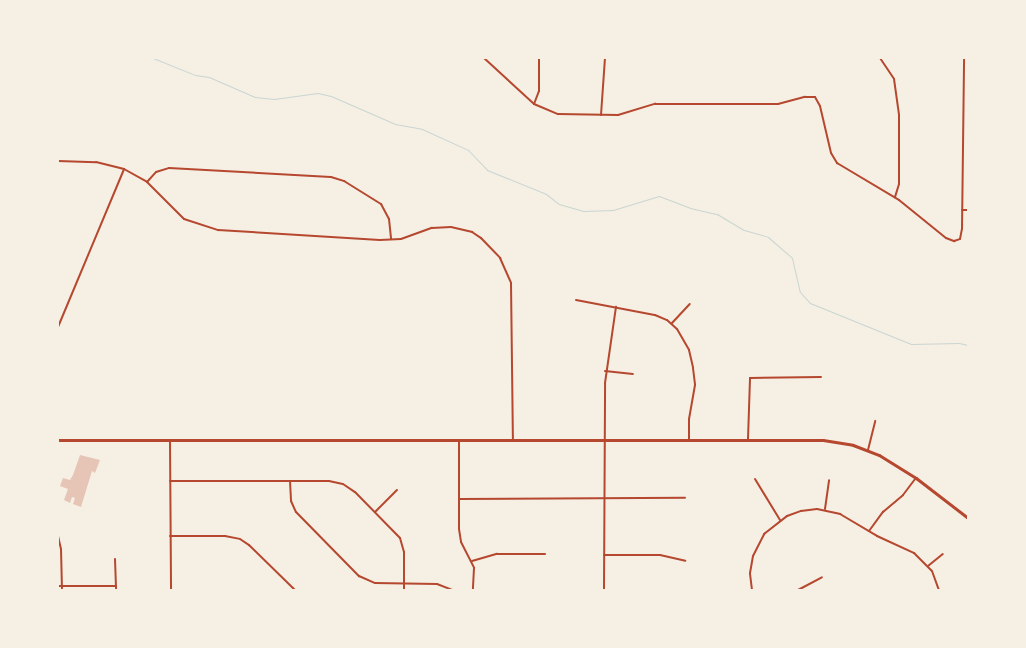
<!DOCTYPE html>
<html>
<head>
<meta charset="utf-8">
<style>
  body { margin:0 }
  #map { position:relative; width:1026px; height:648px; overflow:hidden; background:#f6efe4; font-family:Arial,sans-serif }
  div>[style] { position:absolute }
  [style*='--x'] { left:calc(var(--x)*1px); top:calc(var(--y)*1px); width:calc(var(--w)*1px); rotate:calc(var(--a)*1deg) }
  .stream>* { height:1px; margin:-0.5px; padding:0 0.5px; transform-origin:0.5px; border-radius:0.5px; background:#c9d6d2 }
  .building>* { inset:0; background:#e6c5b7 }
  .minor>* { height:2px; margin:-1px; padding:0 1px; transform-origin:1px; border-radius:1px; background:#b5482f }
  .secondary>* { height:3px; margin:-1.5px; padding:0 1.5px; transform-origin:1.5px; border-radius:1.5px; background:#b5482f }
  span { translate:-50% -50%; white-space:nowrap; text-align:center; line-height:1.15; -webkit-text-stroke:4px #f6efe4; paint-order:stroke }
  .frame { position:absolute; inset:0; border:59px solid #f6efe4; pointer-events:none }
</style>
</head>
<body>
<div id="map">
  <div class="stream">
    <div style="--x:96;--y:58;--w:2;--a:0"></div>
    <div style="--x:153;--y:58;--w:45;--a:22"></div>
    <div style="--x:195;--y:75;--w:14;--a:8"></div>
    <div style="--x:209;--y:77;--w:50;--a:23.5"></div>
    <div style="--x:255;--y:97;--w:19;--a:6"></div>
    <div style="--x:274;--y:99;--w:44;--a:-7.8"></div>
    <div style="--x:318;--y:93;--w:13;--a:13"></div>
    <div style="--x:331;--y:96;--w:70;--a:23.6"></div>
    <div style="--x:395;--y:124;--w:27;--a:10"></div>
    <div style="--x:422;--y:129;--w:51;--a:24.5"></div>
    <div style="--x:468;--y:150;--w:28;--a:46"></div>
    <div style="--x:487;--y:170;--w:64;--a:22.1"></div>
    <div style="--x:546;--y:194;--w:16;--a:38"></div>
    <div style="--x:559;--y:204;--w:26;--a:16"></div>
    <div style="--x:584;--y:211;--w:29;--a:-2"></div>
    <div style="--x:613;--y:210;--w:48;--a:-16.9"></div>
    <div style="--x:659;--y:196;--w:33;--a:21"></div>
    <div style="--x:690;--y:208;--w:28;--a:13"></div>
    <div style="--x:717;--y:214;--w:31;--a:31"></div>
    <div style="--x:744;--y:230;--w:25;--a:16"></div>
    <div style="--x:768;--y:237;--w:32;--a:41"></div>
    <div style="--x:792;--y:258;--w:35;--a:77"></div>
    <div style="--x:800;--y:292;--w:15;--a:48"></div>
    <div style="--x:810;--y:303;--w:109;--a:22.1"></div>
    <div style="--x:911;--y:344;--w:48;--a:-1.2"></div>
    <div style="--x:959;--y:343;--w:9;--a:13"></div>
  </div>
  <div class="building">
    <div style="clip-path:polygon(80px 455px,100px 460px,95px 473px,92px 471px,81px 507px,73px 504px,75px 498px,72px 497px,70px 503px,64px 500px,68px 489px,60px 486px,63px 478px,70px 480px,73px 475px)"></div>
  </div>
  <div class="minor">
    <div style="--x:484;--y:58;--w:68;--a:42.6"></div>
    <div style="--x:534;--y:104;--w:26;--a:23"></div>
    <div style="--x:558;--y:114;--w:60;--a:1"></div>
    <div style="--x:618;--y:115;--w:39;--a:-17"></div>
    <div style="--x:655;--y:104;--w:123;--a:0"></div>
    <div style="--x:778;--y:104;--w:28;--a:-15"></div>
    <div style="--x:805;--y:97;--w:10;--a:0"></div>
    <div style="--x:815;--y:97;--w:10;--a:61"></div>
    <div style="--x:820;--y:106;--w:48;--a:76.8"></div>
    <div style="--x:831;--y:153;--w:12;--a:59"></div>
    <div style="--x:837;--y:163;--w:72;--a:30.8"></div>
    <div style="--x:899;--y:200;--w:60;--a:39"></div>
    <div style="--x:946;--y:238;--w:9;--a:21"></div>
    <div style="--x:954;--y:241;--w:6;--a:-18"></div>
    <div style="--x:960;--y:239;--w:10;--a:-79"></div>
    <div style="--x:962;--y:229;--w:171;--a:-89.3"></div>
    <div style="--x:880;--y:58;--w:25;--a:56"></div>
    <div style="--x:894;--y:79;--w:36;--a:82"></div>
    <div style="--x:899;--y:115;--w:69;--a:90"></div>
    <div style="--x:899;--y:184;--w:14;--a:107"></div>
    <div style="--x:534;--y:104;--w:14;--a:-69"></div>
    <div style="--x:539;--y:91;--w:33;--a:-90"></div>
    <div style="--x:601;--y:115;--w:57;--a:-86"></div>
    <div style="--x:58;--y:161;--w:38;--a:2"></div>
    <div style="--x:96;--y:162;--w:29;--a:14"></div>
    <div style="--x:124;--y:169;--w:26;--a:29"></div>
    <div style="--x:147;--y:182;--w:52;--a:45"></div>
    <div style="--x:184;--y:219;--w:36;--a:18"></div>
    <div style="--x:218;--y:230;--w:162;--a:3.5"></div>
    <div style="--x:380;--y:240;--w:21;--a:-3"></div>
    <div style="--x:401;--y:239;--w:33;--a:-20"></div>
    <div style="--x:432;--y:228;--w:19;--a:-3"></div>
    <div style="--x:451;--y:227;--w:22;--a:13"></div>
    <div style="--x:472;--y:232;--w:11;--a:34"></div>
    <div style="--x:481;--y:238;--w:28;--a:46"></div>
    <div style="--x:500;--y:258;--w:27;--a:66"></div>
    <div style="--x:511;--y:283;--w:156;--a:89.3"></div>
    <div style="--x:58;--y:177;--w:16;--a:-90"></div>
    <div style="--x:147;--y:182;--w:13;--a:-48"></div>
    <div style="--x:156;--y:172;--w:14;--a:-17"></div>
    <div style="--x:169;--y:168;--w:162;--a:3.2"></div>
    <div style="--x:331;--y:177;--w:14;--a:17"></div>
    <div style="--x:344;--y:181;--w:44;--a:31.9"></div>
    <div style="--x:381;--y:204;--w:17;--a:62"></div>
    <div style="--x:389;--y:219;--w:20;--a:84"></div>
    <div style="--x:962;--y:210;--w:6;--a:0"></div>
    <div style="--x:576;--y:300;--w:80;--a:10.8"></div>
    <div style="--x:655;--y:315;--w:13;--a:23"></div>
    <div style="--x:667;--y:320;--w:13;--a:42"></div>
    <div style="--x:677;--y:329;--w:24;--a:60"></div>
    <div style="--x:689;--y:350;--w:18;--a:77"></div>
    <div style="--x:693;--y:368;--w:17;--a:83"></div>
    <div style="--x:695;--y:385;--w:35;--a:100"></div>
    <div style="--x:689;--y:419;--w:20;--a:90"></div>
    <div style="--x:672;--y:323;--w:26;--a:-47"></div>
    <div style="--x:58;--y:327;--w:171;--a:-67.3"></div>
    <div style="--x:605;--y:371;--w:28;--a:6"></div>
    <div style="--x:748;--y:439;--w:61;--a:-88.1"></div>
    <div style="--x:750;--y:378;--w:71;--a:-0.8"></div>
    <div style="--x:170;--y:440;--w:150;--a:89.6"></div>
    <div style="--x:459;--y:440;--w:89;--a:90"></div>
    <div style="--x:459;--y:529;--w:13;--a:81"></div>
    <div style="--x:461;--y:542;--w:29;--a:63"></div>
    <div style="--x:474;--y:568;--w:22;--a:93"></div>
    <div style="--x:868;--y:450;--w:30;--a:-76"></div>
    <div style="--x:755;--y:479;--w:48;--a:58.6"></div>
    <div style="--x:170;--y:481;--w:159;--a:0"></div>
    <div style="--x:329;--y:481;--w:14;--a:12"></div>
    <div style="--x:343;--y:484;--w:14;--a:34"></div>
    <div style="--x:355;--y:492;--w:64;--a:45.6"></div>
    <div style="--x:400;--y:538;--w:15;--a:74"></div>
    <div style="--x:404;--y:552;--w:38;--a:90"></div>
    <div style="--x:290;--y:481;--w:20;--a:87"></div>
    <div style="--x:291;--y:501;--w:12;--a:66"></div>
    <div style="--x:296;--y:512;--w:90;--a:45.5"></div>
    <div style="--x:359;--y:576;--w:17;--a:24"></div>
    <div style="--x:375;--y:583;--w:62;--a:0.9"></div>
    <div style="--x:437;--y:584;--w:17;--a:21"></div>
    <div style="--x:459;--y:499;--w:226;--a:-0.3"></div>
    <div style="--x:825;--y:509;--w:29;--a:-82"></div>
    <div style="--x:375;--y:512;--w:31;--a:-45"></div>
    <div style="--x:869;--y:531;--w:24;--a:-54"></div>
    <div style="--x:883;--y:512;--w:26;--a:-40"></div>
    <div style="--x:903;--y:495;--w:21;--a:-53"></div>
    <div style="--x:58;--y:536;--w:13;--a:77"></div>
    <div style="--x:61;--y:549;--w:41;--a:88.6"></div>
    <div style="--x:170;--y:536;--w:55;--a:0"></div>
    <div style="--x:225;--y:536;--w:15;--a:11"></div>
    <div style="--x:240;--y:539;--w:11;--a:34"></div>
    <div style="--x:249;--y:545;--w:64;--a:44.4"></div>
    <div style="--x:604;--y:555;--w:56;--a:0"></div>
    <div style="--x:660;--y:555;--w:26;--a:13"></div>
    <div style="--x:115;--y:559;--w:31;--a:88"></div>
    <div style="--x:472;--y:561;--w:26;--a:-16"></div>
    <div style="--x:497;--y:554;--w:48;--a:0"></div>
    <div style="--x:928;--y:566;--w:19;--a:-39"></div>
    <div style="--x:58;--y:586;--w:58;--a:0"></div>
    <div style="--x:604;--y:590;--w:207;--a:-89.7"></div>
    <div style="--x:605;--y:383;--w:77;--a:-81.8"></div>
    <div style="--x:752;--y:590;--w:17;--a:-97"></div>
    <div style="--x:750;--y:573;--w:17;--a:-80"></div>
    <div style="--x:753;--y:556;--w:25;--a:-63"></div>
    <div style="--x:764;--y:534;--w:29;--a:-38"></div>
    <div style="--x:787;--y:516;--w:15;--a:-20"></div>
    <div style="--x:801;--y:511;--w:16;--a:-7"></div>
    <div style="--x:817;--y:509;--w:24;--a:12"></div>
    <div style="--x:840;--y:514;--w:43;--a:30.7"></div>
    <div style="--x:877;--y:536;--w:41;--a:24.7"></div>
    <div style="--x:914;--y:553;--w:25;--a:45"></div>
    <div style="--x:932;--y:571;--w:20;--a:70"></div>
    <div style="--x:798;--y:590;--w:27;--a:-28"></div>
  </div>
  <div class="secondary">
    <div style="--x:58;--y:440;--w:765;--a:0"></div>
    <div style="--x:823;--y:440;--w:30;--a:9"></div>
    <div style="--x:853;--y:445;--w:28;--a:21"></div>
    <div style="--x:879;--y:455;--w:44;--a:31.9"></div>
    <div style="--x:916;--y:478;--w:66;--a:37.6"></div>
  </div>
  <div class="frame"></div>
</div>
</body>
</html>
